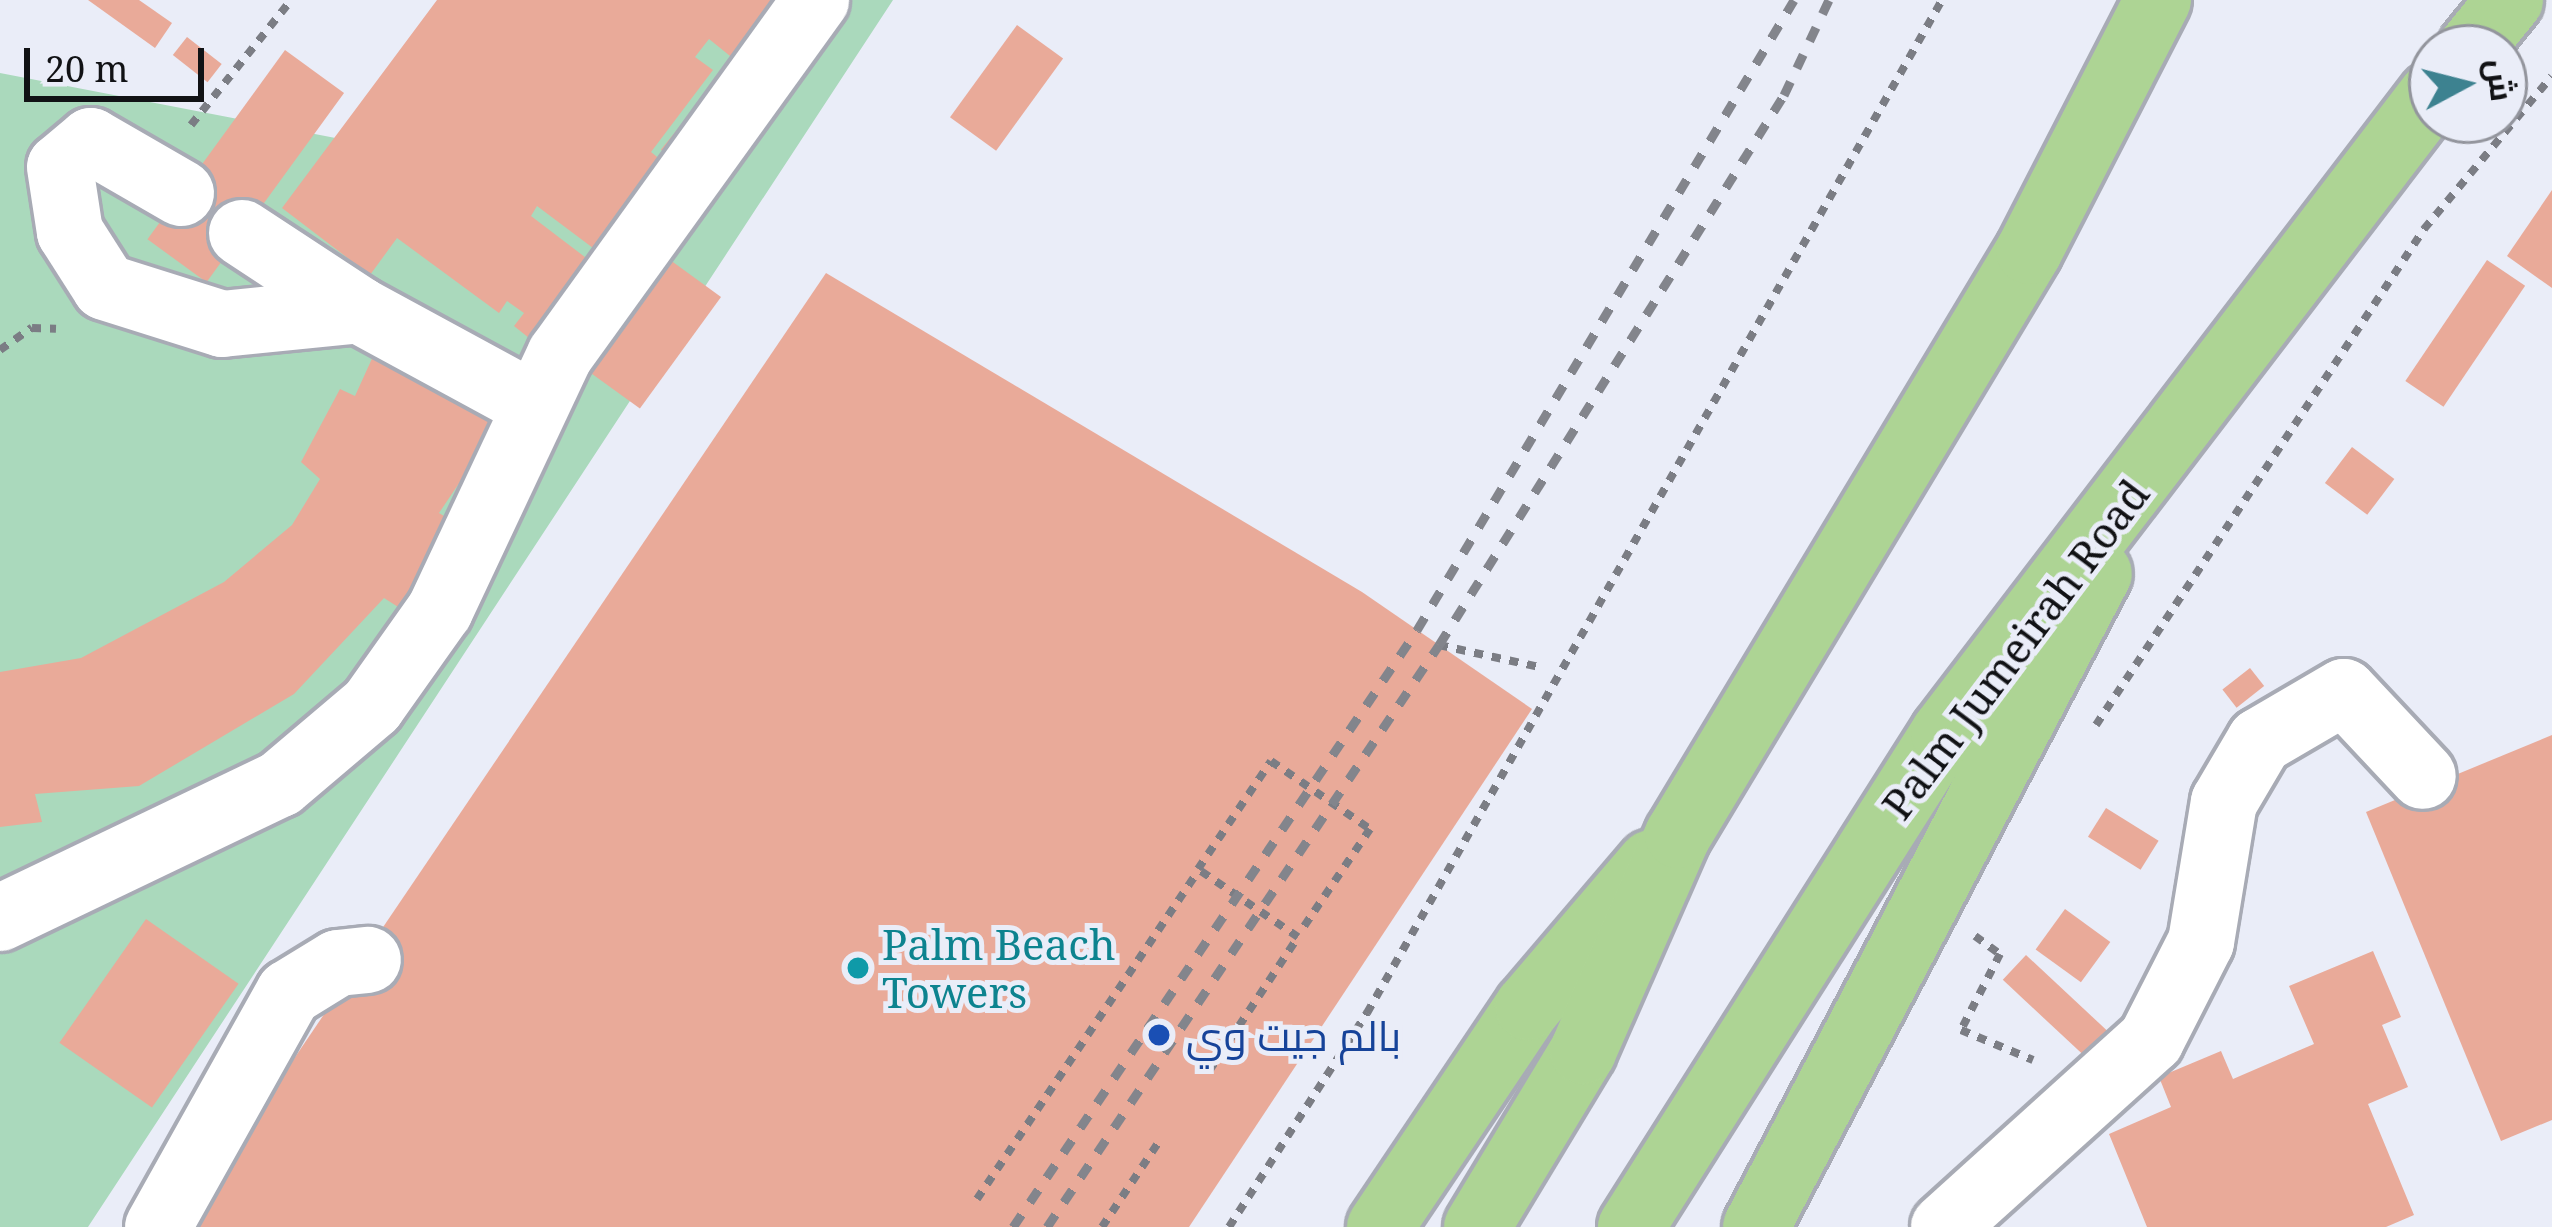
<!DOCTYPE html>
<html>
<head>
<meta charset="utf-8">
<style>
  body { margin:0 }
  #map { position:relative; width:2552px; height:1227px; overflow:hidden; background:#eaedf8; font-family:"Noto Serif",Cairo,serif }
  div>[style] { position:absolute }
  [style*='--x'] { left:calc(var(--x)*1px); top:calc(var(--y)*1px); width:calc(var(--w)*1px); rotate:calc(var(--a)*1deg) }
  .green>* { inset:0; background:#aad9bc }
  .building>* { inset:0; background:#e9aa99; transform-origin:0 0 }
  .path>* { height:8px; margin-top:-4px; transform-origin:0; background:repeating-linear-gradient(90deg,#7b7d84 0 9px,transparent 0 18px) }
  .roads { filter:drop-shadow(3px 0 #a8abb5) drop-shadow(-3px 0 #a8abb5) drop-shadow(0 3px #a8abb5) drop-shadow(0 -3px #a8abb5) }
  .minor>* { height:66px; margin:-33px; padding:0 33px; transform-origin:33px; border-radius:33px; background:#fff }
  .major>* { height:66px; margin:-33px; padding:0 33px; transform-origin:33px; border-radius:33px; background:#add494 }
  .rail>* { height:9px; margin-top:-4.5px; transform-origin:0; background:repeating-linear-gradient(90deg,#83858c 0 15px,transparent 0 30px) }
  .dots>* { width:33px; height:33px; translate:-50% -50%; box-sizing:border-box; border:6px solid #eaedf8; border-radius:50% }
  span { translate:-50% -50%; white-space:nowrap; text-align:center; line-height:1.15; -webkit-text-stroke:10px #eaedf8; paint-order:stroke }
  .street-label { font-size:42px; color:#111215 }
  .culture-label { font-size:42px; color:#0d838f }
  .left { translate:0 -50%; text-align:left }
  .transit-label { font-size:42px; color:#164399 }
  .north { position:absolute; left:2408px; top:24px; width:120px; height:120px; box-sizing:border-box; background:#eaedf8; border:3px solid #93959d; border-radius:50%; rotate:83deg; font-size:33px; font-weight:700; line-height:48px; text-align:center; color:#111215 }
  .north::after { content:''; display:block; margin:auto; width:42px; height:54px; background:#3d8290; clip-path:polygon(50% 0,100% 100%,50% 72%,0 100%) }
  .scale { position:absolute; left:24px; top:48px; width:180px; height:54px; box-sizing:border-box; border:6px solid #111215; border-top:0; padding-left:15px; font-size:36px; line-height:42px; white-space:nowrap; color:#111215; -webkit-text-stroke:9px #eaedf8; paint-order:stroke }
</style>
</head>
<body>
<div id="map">
  <div class="green">
    <div style="clip-path:polygon(639px 0,893px 0,88px 1227px,0 1227px,0 73px,527px 175px)"></div>
  </div>
  <div class="building">
    <div style="clip-path:polygon(88px 0,139px 0,172px 23px,155px 48px)"></div>
    <div style="clip-path:polygon(437px 0,795px 0,745px 68px,709px 39px,695px 57px,713px 70px,651px 152px,667px 165px,601px 254px,537px 206px,531px 216px,598px 267px,539px 346px,514px 326px,524px 313px,507px 301px,499px 313px,397px 238px,370px 275px,282px 208px)"></div>
    <div style="left:1017px;top:25px;width:57px;height:114px;rotate:36deg"></div>
    <div style="left:187px;top:37px;width:44px;height:23px;rotate:38deg"></div>
    <div style="left:285px;top:50px;width:73px;height:234px;rotate:36deg"></div>
    <div style="left:698px;top:104px;width:26px;height:59px;rotate:39deg"></div>
    <div style="clip-path:polygon(2552px 190px,2552px 288px,2507px 256px)"></div>
    <div style="left:666px;top:257px;width:68px;height:138px;rotate:36deg"></div>
    <div style="left:2487px;top:260px;width:46px;height:146px;rotate:34deg"></div>
    <div style="clip-path:polygon(826px 273px,1362px 592px,1532px 709px,1189px 1227px,180px 1227px)"></div>
    <div style="clip-path:polygon(375px 352px,503px 418px,439px 513px,462px 527px,406px 612px,384px 598px,294px 694px,139px 786px,35px 794px,42px 822px,0 827px,0 672px,81px 658px,224px 582px,292px 525px,320px 479px,301px 462px,340px 389px,355px 396px)"></div>
    <div style="left:2352px;top:447px;width:53px;height:45px;rotate:37deg"></div>
    <div style="left:2250px;top:668px;width:23px;height:35px;rotate:52deg"></div>
    <div style="clip-path:polygon(2552px 735px,2552px 1120px,2501px 1141px,2366px 812px)"></div>
    <div style="left:2106px;top:808px;width:62px;height:34px;rotate:32deg"></div>
    <div style="left:2065px;top:909px;width:56px;height:50px;rotate:36deg"></div>
    <div style="left:146px;top:919px;width:113px;height:151px;rotate:35deg"></div>
    <div style="clip-path:polygon(2373px 951px,2401px 1017px,2382px 1025px,2408px 1087px,2368px 1104px,2414px 1215px,2386px 1227px,2147px 1227px,2109px 1134px,2171px 1107px,2159px 1077px,2221px 1051px,2233px 1079px,2314px 1044px,2289px 986px)"></div>
    <div style="left:2026px;top:955px;width:129px;height:34px;rotate:43deg"></div>
  </div>
  <div class="path">
    <div style="--x:191;--y:125;--w:160;--a:-51.3"></div>
    <div style="--x:0;--y:350;--w:39;--a:-35"></div>
    <div style="--x:32;--y:328;--w:24;--a:2"></div>
    <div style="--x:1439;--y:645;--w:102;--a:12.4"></div>
    <div style="--x:2096;--y:725;--w:595;--a:-56.52"></div>
    <div style="--x:2424;--y:229;--w:199;--a:-50.1"></div>
    <div style="--x:1975;--y:936;--w:31;--a:36"></div>
    <div style="--x:2000;--y:954;--w:85;--a:117.2"></div>
    <div style="--x:1961;--y:1030;--w:78;--a:22.6"></div>
    <div style="--x:1209;--y:1071;--w:161;--a:-56.4"></div>
    <div style="--x:1298;--y:937;--w:121;--a:-145.8"></div>
    <div style="--x:1198;--y:869;--w:130;--a:-55.9"></div>
    <div style="--x:1271;--y:761;--w:120;--a:34.5"></div>
    <div style="--x:1370;--y:829;--w:120;--a:124.1"></div>
    <div style="--x:977;--y:1199;--w:388;--a:-56"></div>
    <div style="--x:1102;--y:1227;--w:105;--a:-56.3"></div>
    <div style="--x:1229;--y:1227;--w:255;--a:-57.2"></div>
    <div style="--x:1367;--y:1013;--w:1165;--a:-60.42"></div>
  </div>
  <div class="roads">
    <div class="minor">
      <div style="--x:181;--y:193;--w:104;--a:-150"></div>
      <div style="--x:91;--y:141;--w:40;--a:140"></div>
      <div style="--x:60;--y:167;--w:66;--a:81.3"></div>
      <div style="--x:70;--y:232;--w:65;--a:57.5"></div>
      <div style="--x:105;--y:287;--w:123;--a:17.5"></div>
      <div style="--x:222;--y:324;--w:138;--a:-5.8"></div>
      <div style="--x:359;--y:310;--w:199;--a:28.5"></div>
      <div style="--x:242;--y:233;--w:140;--a:33.3"></div>
      <div style="--x:0;--y:918;--w:310;--a:-25.6"></div>
      <div style="--x:280;--y:784;--w:121;--a:-40.3"></div>
      <div style="--x:372;--y:706;--w:118;--a:-54.7"></div>
      <div style="--x:440;--y:610;--w:282;--a:-64.8"></div>
      <div style="--x:560;--y:355;--w:438;--a:-54.2"></div>
      <div style="--x:158;--y:1227;--w:268;--a:-60.8"></div>
      <div style="--x:289;--y:993;--w:57;--a:-31.5"></div>
      <div style="--x:338;--y:963;--w:30;--a:-6"></div>
      <div style="--x:1944;--y:1227;--w:279;--a:-42.1"></div>
      <div style="--x:2151;--y:1040;--w:110;--a:-63"></div>
      <div style="--x:2201;--y:942;--w:142;--a:-80.7"></div>
      <div style="--x:2224;--y:802;--w:71;--a:-59.5"></div>
      <div style="--x:2260;--y:741;--w:97;--a:-30.3"></div>
      <div style="--x:2344;--y:692;--w:115;--a:46.8"></div>
    </div>
    <div class="major">
      <div style="--x:2471;--y:48;--w:62;--a:-50.9"></div>
      <div style="--x:1380;--y:1227;--w:265;--a:-56.1"></div>
      <div style="--x:1528;--y:1007;--w:189;--a:-49.5"></div>
      <div style="--x:1477;--y:1227;--w:205;--a:-58.9"></div>
      <div style="--x:1583;--y:1051;--w:236;--a:-66.3"></div>
      <div style="--x:1678;--y:835;--w:681;--a:-58.99"></div>
      <div style="--x:2029;--y:251;--w:282;--a:-62.8"></div>
      <div style="--x:1631;--y:1227;--w:585;--a:-57.64"></div>
      <div style="--x:1944;--y:733;--w:803;--a:-52.59"></div>
      <div style="--x:1756;--y:1227;--w:738;--a:-62.32"></div>
    </div>
  </div>
  <div class="rail">
    <div style="--x:1013;--y:1227;--w:721;--a:-55.91"></div>
    <div style="--x:1417;--y:630;--w:734;--a:-59.1"></div>
    <div style="--x:1047;--y:1227;--w:702;--a:-56.04"></div>
    <div style="--x:1439;--y:645;--w:649;--a:-57.9"></div>
    <div style="--x:1784;--y:95;--w:105;--a:-64.7"></div>
  </div>
  <div class="dots">
    <div style="left:858px;top:968px;background:#0f9aa8"></div>
    <div style="left:1159px;top:1035px;background:#1a4fb4"></div>
  </div>
  <div class="street-label">
    <span style="left:2015px;top:649px;rotate:-53deg">Palm Jumeirah Road</span>
  </div>
  <div class="culture-label">
    <span class="left" style="left:882px;top:968px">Palm Beach<br>Towers</span>
  </div>
  <div class="transit-label">
    <span class="left" style="left:1186px;top:1035px">بالم جيت وي</span>
  </div>
  <div class="north">ش</div>
  <div class="scale">20 m</div>
</div>
</body>
</html>
